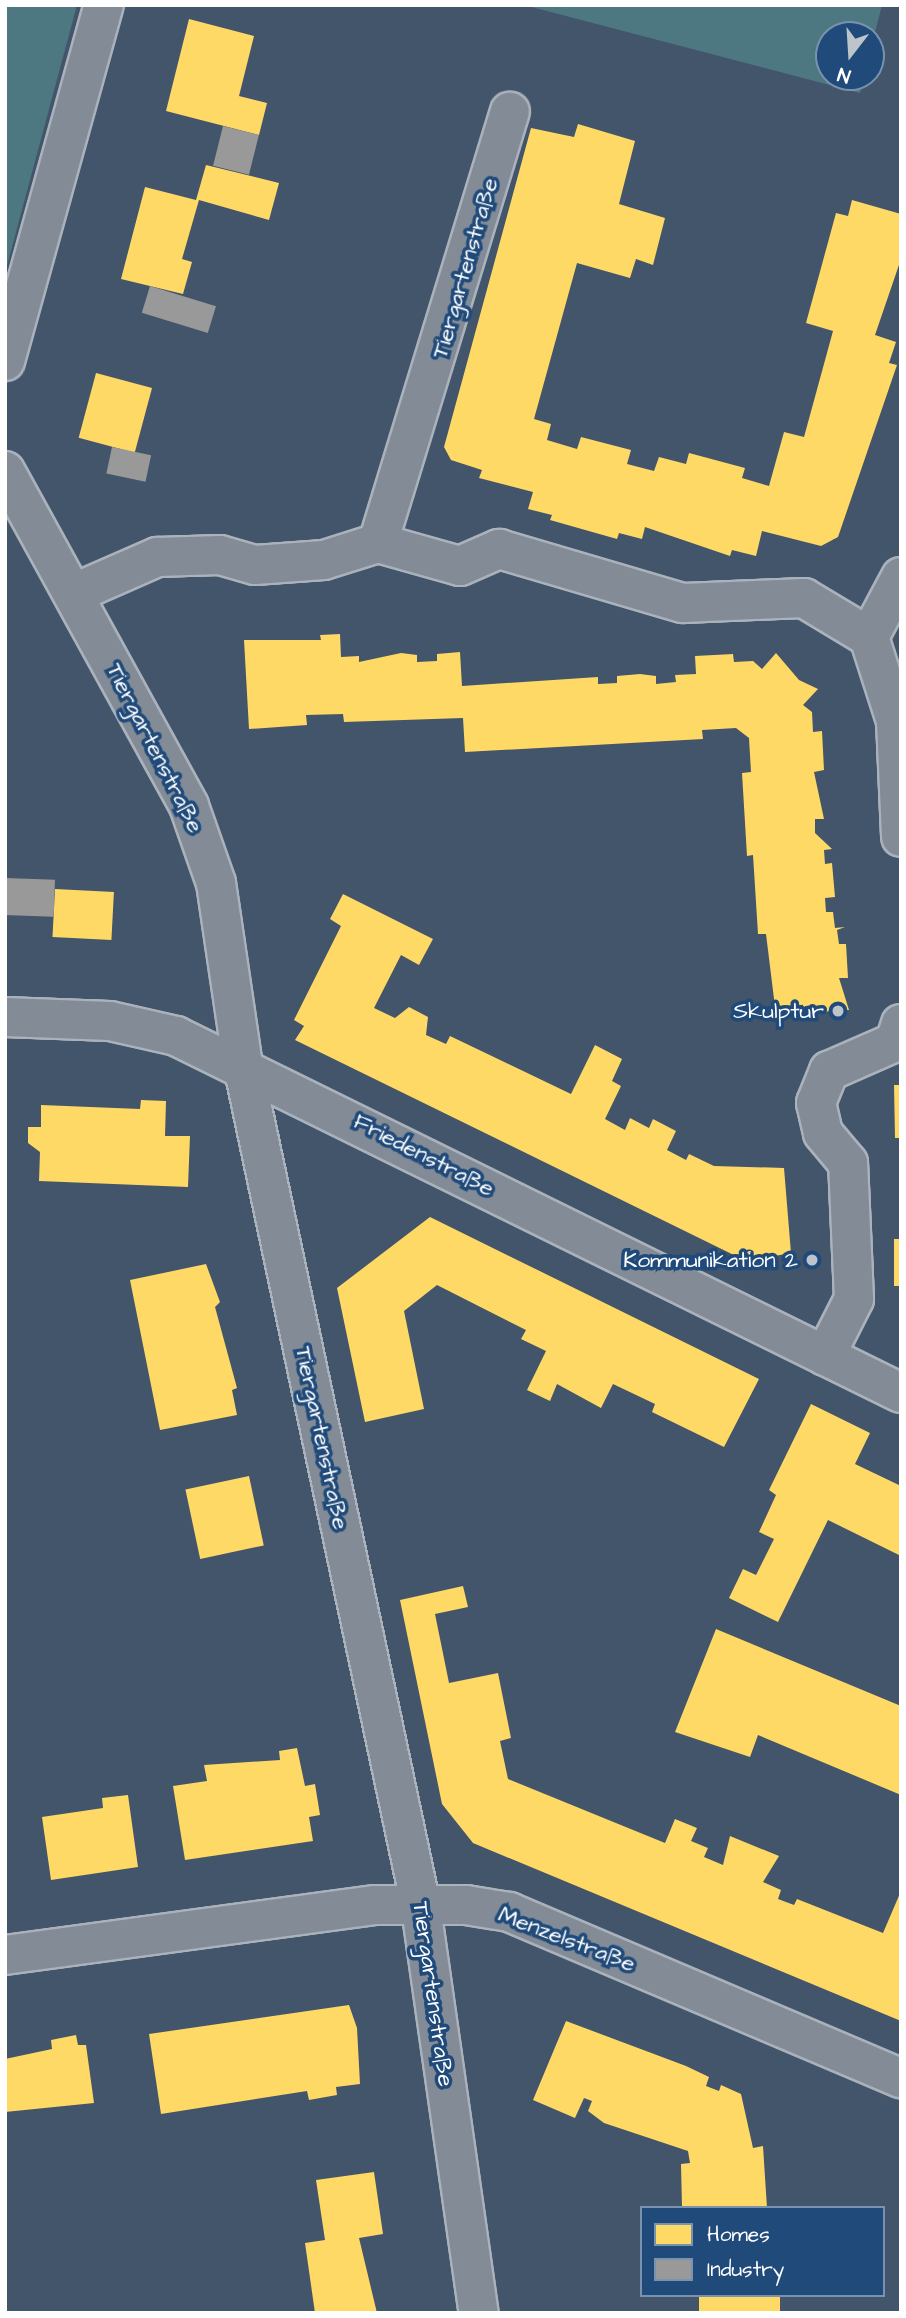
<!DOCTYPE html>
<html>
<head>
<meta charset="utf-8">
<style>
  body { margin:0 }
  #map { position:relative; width:906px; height:2318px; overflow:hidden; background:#43556b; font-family:"Architects Daughter",sans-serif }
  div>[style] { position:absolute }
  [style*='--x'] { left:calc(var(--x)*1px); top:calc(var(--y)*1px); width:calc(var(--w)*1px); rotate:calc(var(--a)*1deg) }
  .green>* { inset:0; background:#4e7881 }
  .homes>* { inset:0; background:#ffd966; transform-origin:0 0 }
  .industry>* { inset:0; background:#999; transform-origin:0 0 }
  .roads { filter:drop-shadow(2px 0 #aab2bc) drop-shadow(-2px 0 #aab2bc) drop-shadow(0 2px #aab2bc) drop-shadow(0 -2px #aab2bc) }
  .street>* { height:38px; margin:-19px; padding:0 19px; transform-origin:19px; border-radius:19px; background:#828b96 }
  .dots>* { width:19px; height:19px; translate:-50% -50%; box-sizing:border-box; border:4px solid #1f4a7a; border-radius:50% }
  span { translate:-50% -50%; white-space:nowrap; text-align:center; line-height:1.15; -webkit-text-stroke:7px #1f4a7a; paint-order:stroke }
  .street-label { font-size:23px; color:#fff }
  .poi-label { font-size:23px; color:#fff }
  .right { translate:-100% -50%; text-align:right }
  .frame { position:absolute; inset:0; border:7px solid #fff; pointer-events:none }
  .legend { position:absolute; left:640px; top:2206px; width:245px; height:91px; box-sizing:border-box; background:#1f4a7a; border:2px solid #7992af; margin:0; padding:9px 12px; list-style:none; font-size:21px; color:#fff }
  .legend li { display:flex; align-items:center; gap:14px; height:35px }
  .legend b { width:35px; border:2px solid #7992af }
  .north { position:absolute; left:815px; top:21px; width:70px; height:70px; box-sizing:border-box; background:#1f4a7a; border:2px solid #7992af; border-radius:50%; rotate:197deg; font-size:19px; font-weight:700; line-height:28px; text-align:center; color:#fff }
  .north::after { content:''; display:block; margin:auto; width:24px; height:32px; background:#bdc4cb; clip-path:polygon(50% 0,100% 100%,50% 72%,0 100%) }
</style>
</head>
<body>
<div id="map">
  <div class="green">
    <div style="clip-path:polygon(5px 5px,77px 5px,5px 273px)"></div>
    <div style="clip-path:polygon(524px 5px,882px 5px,871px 48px,871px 35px,829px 35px,829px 77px,864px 77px,860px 93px)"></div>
  </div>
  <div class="homes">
    <div style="clip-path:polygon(189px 19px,254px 36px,239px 96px,267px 103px,259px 135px,166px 111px)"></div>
    <div style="clip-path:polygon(578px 124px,635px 141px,619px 204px,665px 218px,653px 265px,636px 259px,630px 278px,577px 263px,534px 419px,551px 424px,547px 440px,577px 449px,581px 437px,631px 450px,627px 464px,654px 471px,659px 457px,686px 464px,689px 453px,745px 468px,742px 478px,769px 486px,784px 432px,804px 437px,833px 331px,806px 323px,836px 213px,848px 216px,852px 200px,901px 214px,901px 259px,875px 335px,896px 342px,889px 363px,897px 365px,838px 537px,821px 546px,762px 531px,756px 556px,732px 550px,730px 556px,645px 527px,642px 539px,619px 533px,617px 539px,550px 520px,552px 515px,528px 509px,533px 492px,479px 478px,482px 470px,451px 460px,444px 447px,531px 128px,574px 137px)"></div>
    <div style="clip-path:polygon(206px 165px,279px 183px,269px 220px,199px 200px,182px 259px,192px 262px,183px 294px,121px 279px,145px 187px,196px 200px)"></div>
    <div style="left:96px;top:373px;width:58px;height:67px;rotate:15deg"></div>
    <div style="clip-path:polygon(340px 634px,341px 657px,359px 656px,359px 662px,401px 653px,417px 655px,417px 662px,437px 661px,437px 654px,460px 652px,462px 686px,598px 677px,598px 684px,617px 683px,617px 676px,640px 674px,656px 676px,656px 684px,676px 682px,675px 675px,696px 674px,695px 656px,733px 654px,734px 662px,753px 661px,762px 669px,776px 653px,799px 680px,818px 689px,803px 705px,812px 712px,813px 732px,822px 731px,824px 770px,814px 772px,824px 819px,815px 819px,815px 833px,832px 849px,824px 850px,825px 864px,832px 863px,835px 897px,825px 898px,826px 912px,833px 912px,835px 928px,845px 927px,837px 930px,839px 944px,846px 944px,848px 978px,839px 978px,849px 1010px,776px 1015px,766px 934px,758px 934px,753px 855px,747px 856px,742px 773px,751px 772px,749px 738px,736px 728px,702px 730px,703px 739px,465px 752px,463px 718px,344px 722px,343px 714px,306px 715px,307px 725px,249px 729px,244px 640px,321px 640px,320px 635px)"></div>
    <div style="left:55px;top:889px;width:59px;height:48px;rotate:3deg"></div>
    <div style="clip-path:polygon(343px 894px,433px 939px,419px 965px,401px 955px,374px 1008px,395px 1018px,409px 1007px,428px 1017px,426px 1035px,446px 1044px,450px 1036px,571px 1094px,595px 1045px,622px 1059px,612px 1081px,621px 1086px,605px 1119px,625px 1130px,630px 1118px,649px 1128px,653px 1119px,676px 1131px,667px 1150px,686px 1160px,689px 1154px,714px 1166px,784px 1168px,791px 1253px,746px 1261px,295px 1040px,304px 1026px,294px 1020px,341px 926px,330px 919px)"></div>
    <div style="clip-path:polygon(894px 1085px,901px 1085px,901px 1138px,895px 1138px)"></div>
    <div style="clip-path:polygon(141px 1100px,166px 1101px,165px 1136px,190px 1136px,188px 1187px,39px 1181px,40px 1152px,28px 1143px,28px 1127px,41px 1127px,41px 1105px,140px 1109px)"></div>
    <div style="clip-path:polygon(430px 1217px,759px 1379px,724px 1447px,652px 1412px,655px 1404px,613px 1384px,601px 1408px,557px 1384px,550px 1401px,527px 1390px,546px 1351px,521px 1339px,526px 1330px,437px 1285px,404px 1311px,424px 1409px,365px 1422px,337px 1288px)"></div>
    <div style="left:894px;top:1239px;width:7px;height:47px"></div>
    <div style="clip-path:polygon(206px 1264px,220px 1302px,215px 1307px,237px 1388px,232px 1390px,237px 1415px,160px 1430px,130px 1280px)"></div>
    <div style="clip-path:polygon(811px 1404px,870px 1433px,855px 1464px,901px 1486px,901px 1556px,828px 1520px,778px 1622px,729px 1598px,743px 1569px,756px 1575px,774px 1539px,759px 1532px,776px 1495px,769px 1490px)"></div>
    <div style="left:249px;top:1476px;width:71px;height:65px;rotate:78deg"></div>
    <div style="clip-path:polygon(463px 1586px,468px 1607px,435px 1614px,449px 1683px,498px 1673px,511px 1738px,500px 1741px,508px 1779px,665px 1843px,675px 1819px,697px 1828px,691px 1841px,708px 1848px,704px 1857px,723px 1865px,730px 1836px,779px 1856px,763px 1882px,781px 1890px,778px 1899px,794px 1905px,797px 1899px,883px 1933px,901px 1891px,901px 2021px,473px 1843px,442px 1804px,400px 1600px)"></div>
    <div style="clip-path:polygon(716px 1629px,901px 1706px,901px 1795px,758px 1735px,750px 1757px,675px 1732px)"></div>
    <div style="clip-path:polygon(297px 1748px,305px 1786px,315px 1784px,320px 1815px,309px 1817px,313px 1841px,185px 1860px,173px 1786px,207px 1781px,204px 1765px,280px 1760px,279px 1751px)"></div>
    <div style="clip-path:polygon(128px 1795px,138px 1867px,51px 1880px,42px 1817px,103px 1808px,102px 1798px)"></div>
    <div style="clip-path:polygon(349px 2005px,357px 2028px,360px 2084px,336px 2087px,337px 2095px,309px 2100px,307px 2091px,161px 2114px,149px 2034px)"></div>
    <div style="clip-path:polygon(566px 2021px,686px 2066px,709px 2077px,706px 2086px,719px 2091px,721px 2085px,741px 2094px,753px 2148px,763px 2146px,767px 2208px,682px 2208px,681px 2164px,690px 2163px,688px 2151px,604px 2123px,588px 2111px,592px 2101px,584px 2098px,575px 2118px,533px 2100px)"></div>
    <div style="clip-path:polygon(76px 2035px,78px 2045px,86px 2045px,94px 2103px,5px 2112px,5px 2059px,52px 2049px,51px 2040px)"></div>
    <div style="clip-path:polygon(374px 2172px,383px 2234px,359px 2238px,377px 2313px,315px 2313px,305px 2243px,325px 2240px,316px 2180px)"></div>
    <div style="left:699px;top:2295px;width:81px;height:18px"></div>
  </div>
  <div class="industry">
    <div style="left:223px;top:126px;width:37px;height:41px;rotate:14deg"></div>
    <div style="left:150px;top:286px;width:69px;height:28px;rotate:17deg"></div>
    <div style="left:112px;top:447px;width:40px;height:27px;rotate:12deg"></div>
    <div style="left:5px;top:878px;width:50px;height:37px;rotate:2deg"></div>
  </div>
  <div class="roads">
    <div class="street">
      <div style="--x:5;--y:361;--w:370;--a:-74.5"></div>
      <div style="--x:5;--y:471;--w:382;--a:61.2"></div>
      <div style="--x:189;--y:806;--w:82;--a:70.7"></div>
      <div style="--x:216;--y:883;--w:184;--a:81.6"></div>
      <div style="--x:243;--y:1065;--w:855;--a:78.05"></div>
      <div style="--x:420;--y:1901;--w:416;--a:81.9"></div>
      <div style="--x:378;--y:543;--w:451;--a:-73"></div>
      <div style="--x:75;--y:593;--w:90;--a:-23.7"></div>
      <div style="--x:157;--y:557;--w:63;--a:-1.8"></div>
      <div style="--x:220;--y:555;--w:36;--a:16"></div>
      <div style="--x:255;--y:565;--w:69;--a:-4.1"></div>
      <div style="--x:324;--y:560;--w:57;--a:-17.5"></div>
      <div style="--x:378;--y:543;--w:85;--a:15.7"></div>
      <div style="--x:460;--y:566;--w:43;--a:-23.6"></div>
      <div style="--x:499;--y:549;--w:192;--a:16.4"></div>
      <div style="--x:683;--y:603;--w:121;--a:-2.4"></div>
      <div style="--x:804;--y:598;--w:76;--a:31"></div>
      <div style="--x:869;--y:637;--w:88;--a:72.2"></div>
      <div style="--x:896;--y:721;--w:116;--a:87.5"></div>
      <div style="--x:869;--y:637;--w:68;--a:-61.9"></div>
      <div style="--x:5;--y:1017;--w:105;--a:2.2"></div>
      <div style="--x:110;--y:1021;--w:68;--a:12.8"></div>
      <div style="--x:176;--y:1036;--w:808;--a:26.22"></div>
      <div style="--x:825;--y:1356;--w:64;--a:-63"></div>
      <div style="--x:854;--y:1299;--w:136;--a:-92.5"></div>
      <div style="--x:848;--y:1163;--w:39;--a:-130"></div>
      <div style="--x:823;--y:1133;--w:31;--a:-103"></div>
      <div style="--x:816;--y:1103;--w:35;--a:-68"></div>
      <div style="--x:829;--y:1071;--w:72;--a:-23.7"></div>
      <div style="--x:895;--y:1042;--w:19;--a:-72"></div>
      <div style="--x:5;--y:1955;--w:374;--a:-7.7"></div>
      <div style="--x:376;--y:1905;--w:90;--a:0"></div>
      <div style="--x:466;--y:1905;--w:44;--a:9.2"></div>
      <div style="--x:509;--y:1912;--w:426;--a:23"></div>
    </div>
  </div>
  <div class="dots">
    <div style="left:838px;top:1011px;background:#bdc4cb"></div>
    <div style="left:812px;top:1260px;background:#bdc4cb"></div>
  </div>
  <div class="street-label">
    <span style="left:465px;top:268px;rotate:-74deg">Tiergartenstraße</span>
    <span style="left:155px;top:748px;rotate:63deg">Tiergartenstraße</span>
    <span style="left:424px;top:1155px;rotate:27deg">Friedenstraße</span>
    <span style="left:322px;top:1438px;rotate:78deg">Tiergartenstraße</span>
    <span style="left:567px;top:1939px;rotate:21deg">Menzelstraße</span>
    <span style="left:433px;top:1994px;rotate:82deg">Tiergartenstraße</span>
  </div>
  <div class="poi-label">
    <span class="right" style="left:824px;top:1011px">Skulptur</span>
    <span class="right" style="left:798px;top:1260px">Kommunikation 2</span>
  </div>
  <div class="frame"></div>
  <ul class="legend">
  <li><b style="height:19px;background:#ffd966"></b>Homes</li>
  <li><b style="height:19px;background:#999"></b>Industry</li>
  </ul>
  <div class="north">N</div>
</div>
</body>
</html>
